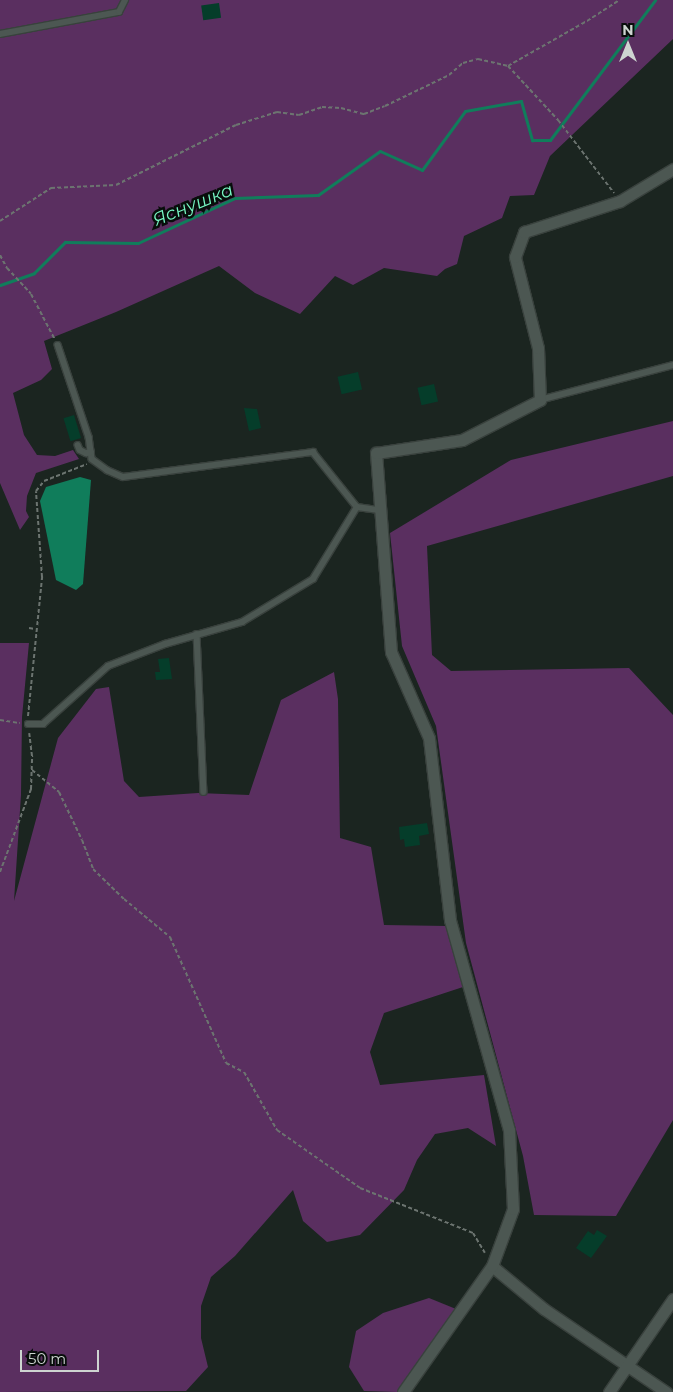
<!DOCTYPE html>
<html>
<head>
<meta charset="utf-8">
<style>
  body { margin:0 }
  #map { position:relative; width:673px; height:1392px; overflow:hidden; background:#1b2520; font-family:Montserrat,sans-serif }
  div>[style] { position:absolute }
  [style*='--x'] { left:calc(var(--x)*1px); top:calc(var(--y)*1px); width:calc(var(--w)*1px); rotate:calc(var(--a)*1deg) }
  .green>* { inset:0; background:#5a2f60 }
  .water>* { inset:0; background:#107d5b }
  .stream>* { height:3px; margin:-1.5px; padding:0 1.5px; transform-origin:1.5px; border-radius:1.5px; background:#107d5b }
  .building>* { inset:0; background:#053d2a; transform-origin:0 0 }
  .path>* { height:2px; margin-top:-1px; transform-origin:0; background:repeating-linear-gradient(90deg,#6c7470 0 4px,transparent 0 6.5px) }
  .roads { filter:drop-shadow(1px 0 #39413d) drop-shadow(-1px 0 #39413d) drop-shadow(0 1px #39413d) drop-shadow(0 -1px #39413d) }
  .service>* { height:5.5px; margin:-2.75px; padding:0 2.75px; transform-origin:2.75px; border-radius:2.75px; background:#4c5752 }
  .minor>* { height:11px; margin:-5.5px; padding:0 5.5px; transform-origin:5.5px; border-radius:5.5px; background:#4c5752 }
  span { translate:-50% -50%; white-space:nowrap; text-align:center; line-height:1.15; -webkit-text-stroke:5px #080d0b; paint-order:stroke }
  .water-label { font-size:18px; color:#77f7c4; font-style:italic }
  .north { position:absolute; left:603px; top:20px; width:50px; height:50px; -webkit-text-stroke:4px #080d0b; paint-order:stroke; rotate:0deg; font-size:14px; font-weight:700; line-height:20px; text-align:center; color:#cdd4d0 }
  .north::after { content:''; display:block; margin:auto; width:18px; height:22px; background:#cdd4d0; clip-path:polygon(50% 0,100% 100%,50% 72%,0 100%) }
  .scale { position:absolute; left:20px; top:1350px; width:79px; height:22px; box-sizing:border-box; border:2px solid #cdd4d0; border-top:0; padding-left:6px; font-size:15px; line-height:18px; white-space:nowrap; color:#cdd4d0; -webkit-text-stroke:4px #080d0b; paint-order:stroke }
</style>
</head>
<body>
<div id="map">
  <div class="green">
    <div style="clip-path:polygon(0 0,673px 0,673px 39px,550px 156px,534px 195px,510px 196px,502px 218px,464px 236px,457px 264px,445px 269px,437px 276px,384px 268px,353px 285px,335px 276px,300px 314px,255px 293px,219px 266px,116px 312px,44px 341px,52px 369px,41px 380px,13px 393px,24px 435px,37px 455px,55px 456px,73px 450px,79px 459px,36px 473px,27px 496px,26px 511px,29px 517px,20px 530px,0 483px)"></div>
    <div style="clip-path:polygon(673px 421px,673px 476px,427px 546px,432px 655px,451px 671px,629px 668px,673px 715px,673px 1120px,616px 1216px,534px 1215px,523px 1156px,466px 943px,436px 726px,402px 646px,390px 533px,511px 460px)"></div>
    <div style="clip-path:polygon(0 643px,29px 643px,22px 717px,21px 795px,14px 901px,58px 738px,96px 689px,109px 687px,124px 781px,139px 797px,198px 793px,249px 795px,281px 700px,334px 672px,338px 699px,340px 838px,371px 847px,384px 925px,447px 926px,463px 987px,384px 1013px,370px 1052px,380px 1085px,484px 1075px,496px 1146px,468px 1128px,435px 1134px,417px 1160px,404px 1190px,360px 1235px,327px 1242px,303px 1221px,293px 1190px,235px 1256px,211px 1277px,201px 1306px,201px 1338px,208px 1367px,186px 1391px,0 1392px)"></div>
    <div style="clip-path:polygon(429px 1298px,456px 1309px,397px 1392px,364px 1391px,349px 1367px,356px 1331px,383px 1313px)"></div>
  </div>
  <div class="water">
    <div style="clip-path:polygon(80px 477px,91px 480px,83px 584px,76px 590px,56px 580px,40px 501px,46px 487px)"></div>
  </div>
  <div class="stream">
    <div style="--x:0;--y:285;--w:36;--a:-19"></div>
    <div style="--x:34;--y:273;--w:44;--a:-45"></div>
    <div style="--x:65;--y:242;--w:73;--a:0.8"></div>
    <div style="--x:138;--y:243;--w:107;--a:-24.9"></div>
    <div style="--x:235;--y:198;--w:83;--a:-2.1"></div>
    <div style="--x:318;--y:195;--w:76;--a:-35.4"></div>
    <div style="--x:380;--y:151;--w:46;--a:24.3"></div>
    <div style="--x:422;--y:170;--w:73;--a:-53.9"></div>
    <div style="--x:465;--y:111;--w:57;--a:-10.1"></div>
    <div style="--x:521;--y:101;--w:41;--a:74.2"></div>
    <div style="--x:532;--y:140;--w:18;--a:0"></div>
    <div style="--x:550;--y:140;--w:175;--a:-53.1"></div>
  </div>
  <div class="building">
    <div style="left:219px;top:3px;width:15px;height:18px;rotate:82deg"></div>
    <div style="left:358px;top:372px;width:18px;height:21px;rotate:77deg"></div>
    <div style="left:434px;top:384px;width:18px;height:17px;rotate:77deg"></div>
    <div style="clip-path:polygon(244px 408px,257px 409px,261px 428px,249px 431px)"></div>
    <div style="left:74px;top:415px;width:24px;height:11px;rotate:73deg"></div>
    <div style="clip-path:polygon(169px 658px,172px 679px,156px 680px,155px 672px,160px 672px,158px 659px)"></div>
    <div style="clip-path:polygon(427px 823px,429px 834px,419px 836px,420px 845px,405px 847px,404px 839px,400px 840px,399px 827px)"></div>
    <div style="clip-path:polygon(597px 1230px,607px 1236px,591px 1258px,576px 1248px,588px 1231px,594px 1235px)"></div>
  </div>
  <div class="path">
    <div style="--x:508;--y:66;--w:91;--a:-29.7"></div>
    <div style="--x:587;--y:21;--w:38;--a:-33"></div>
    <div style="--x:0;--y:221;--w:61;--a:-32.9"></div>
    <div style="--x:51;--y:188;--w:65;--a:-2.6"></div>
    <div style="--x:116;--y:185;--w:134;--a:-26.6"></div>
    <div style="--x:236;--y:125;--w:43;--a:-17.6"></div>
    <div style="--x:277;--y:112;--w:22;--a:8"></div>
    <div style="--x:299;--y:115;--w:24;--a:-19"></div>
    <div style="--x:322;--y:107;--w:19;--a:3"></div>
    <div style="--x:341;--y:108;--w:24;--a:15"></div>
    <div style="--x:364;--y:114;--w:22;--a:-21"></div>
    <div style="--x:385;--y:106;--w:71;--a:-25.8"></div>
    <div style="--x:449;--y:75;--w:18;--a:-41"></div>
    <div style="--x:463;--y:63;--w:16;--a:-15"></div>
    <div style="--x:478;--y:59;--w:31;--a:13"></div>
    <div style="--x:508;--y:66;--w:74;--a:47.2"></div>
    <div style="--x:558;--y:120;--w:92;--a:52.5"></div>
    <div style="--x:0;--y:255;--w:15;--a:62"></div>
    <div style="--x:7;--y:268;--w:35;--a:47"></div>
    <div style="--x:31;--y:294;--w:50;--a:62.4"></div>
    <div style="--x:29;--y:628;--w:6;--a:9"></div>
    <div style="--x:28;--y:716;--w:140;--a:-84.2"></div>
    <div style="--x:42;--y:577;--w:86;--a:-94"></div>
    <div style="--x:36;--y:491;--w:13;--a:-51"></div>
    <div style="--x:44;--y:481;--w:46;--a:-21.6"></div>
    <div style="--x:0;--y:720;--w:20;--a:9"></div>
    <div style="--x:32;--y:770;--w:35;--a:39"></div>
    <div style="--x:59;--y:792;--w:53;--a:64.4"></div>
    <div style="--x:82;--y:840;--w:31;--a:69"></div>
    <div style="--x:93;--y:869;--w:43;--a:44.1"></div>
    <div style="--x:124;--y:899;--w:60;--a:39.6"></div>
    <div style="--x:170;--y:937;--w:138;--a:66"></div>
    <div style="--x:226;--y:1063;--w:20;--a:27"></div>
    <div style="--x:244;--y:1072;--w:67;--a:60.4"></div>
    <div style="--x:277;--y:1130;--w:101;--a:34.9"></div>
    <div style="--x:360;--y:1188;--w:122;--a:21.7"></div>
    <div style="--x:473;--y:1233;--w:23;--a:59"></div>
    <div style="--x:0;--y:872;--w:89;--a:-69.5"></div>
    <div style="--x:31;--y:789;--w:33;--a:-88"></div>
    <div style="--x:32;--y:756;--w:23;--a:-97"></div>
  </div>
  <div class="roads">
    <div class="service">
      <div style="--x:0;--y:34;--w:121;--a:-10.5"></div>
      <div style="--x:119;--y:12;--w:13;--a:-63"></div>
      <div style="--x:58;--y:345;--w:97;--a:71.4"></div>
      <div style="--x:89;--y:437;--w:22;--a:82"></div>
      <div style="--x:92;--y:459;--w:19;--a:36"></div>
      <div style="--x:107;--y:470;--w:17;--a:24"></div>
      <div style="--x:123;--y:477;--w:192;--a:-7.5"></div>
      <div style="--x:313;--y:452;--w:70;--a:51.3"></div>
      <div style="--x:357;--y:507;--w:22;--a:8"></div>
      <div style="--x:540;--y:400;--w:138;--a:-14.7"></div>
      <div style="--x:78;--y:445;--w:5;--a:68"></div>
      <div style="--x:80;--y:450;--w:7;--a:27"></div>
      <div style="--x:86;--y:453;--w:5;--a:-11"></div>
      <div style="--x:197;--y:634;--w:158;--a:87.5"></div>
      <div style="--x:28;--y:724;--w:15;--a:0"></div>
      <div style="--x:43;--y:724;--w:87;--a:-41.7"></div>
      <div style="--x:108;--y:666;--w:61;--a:-21.1"></div>
      <div style="--x:165;--y:644;--w:80;--a:-15.9"></div>
      <div style="--x:242;--y:622;--w:83;--a:-31.2"></div>
      <div style="--x:313;--y:579;--w:84;--a:-58.6"></div>
    </div>
    <div class="minor">
      <div style="--x:492;--y:1266;--w:67;--a:39.6"></div>
      <div style="--x:544;--y:1309;--w:148;--a:34.2"></div>
      <div style="--x:403;--y:1392;--w:154;--a:-54.8"></div>
      <div style="--x:492;--y:1266;--w:61;--a:-69.8"></div>
      <div style="--x:513;--y:1209;--w:79;--a:-92.9"></div>
      <div style="--x:509;--y:1130;--w:218;--a:-105.7"></div>
      <div style="--x:450;--y:920;--w:183;--a:-96.6"></div>
      <div style="--x:429;--y:738;--w:94;--a:-113.8"></div>
      <div style="--x:391;--y:652;--w:200;--a:-94.3"></div>
      <div style="--x:376;--y:453;--w:87;--a:-8.6"></div>
      <div style="--x:462;--y:440;--w:88;--a:-27.1"></div>
      <div style="--x:540;--y:400;--w:52;--a:-92.2"></div>
      <div style="--x:538;--y:348;--w:94;--a:-104.2"></div>
      <div style="--x:515;--y:257;--w:27;--a:-70"></div>
      <div style="--x:524;--y:232;--w:101;--a:-17.9"></div>
      <div style="--x:620;--y:201;--w:62;--a:-31.1"></div>
      <div style="--x:609;--y:1392;--w:113;--a:-55.5"></div>
    </div>
  </div>
  <div class="water-label">
    <span style="left:193px;top:205px;rotate:-22deg">Яснушка</span>
  </div>
  <div class="north">N</div>
  <div class="scale">50 m</div>
</div>
</body>
</html>
